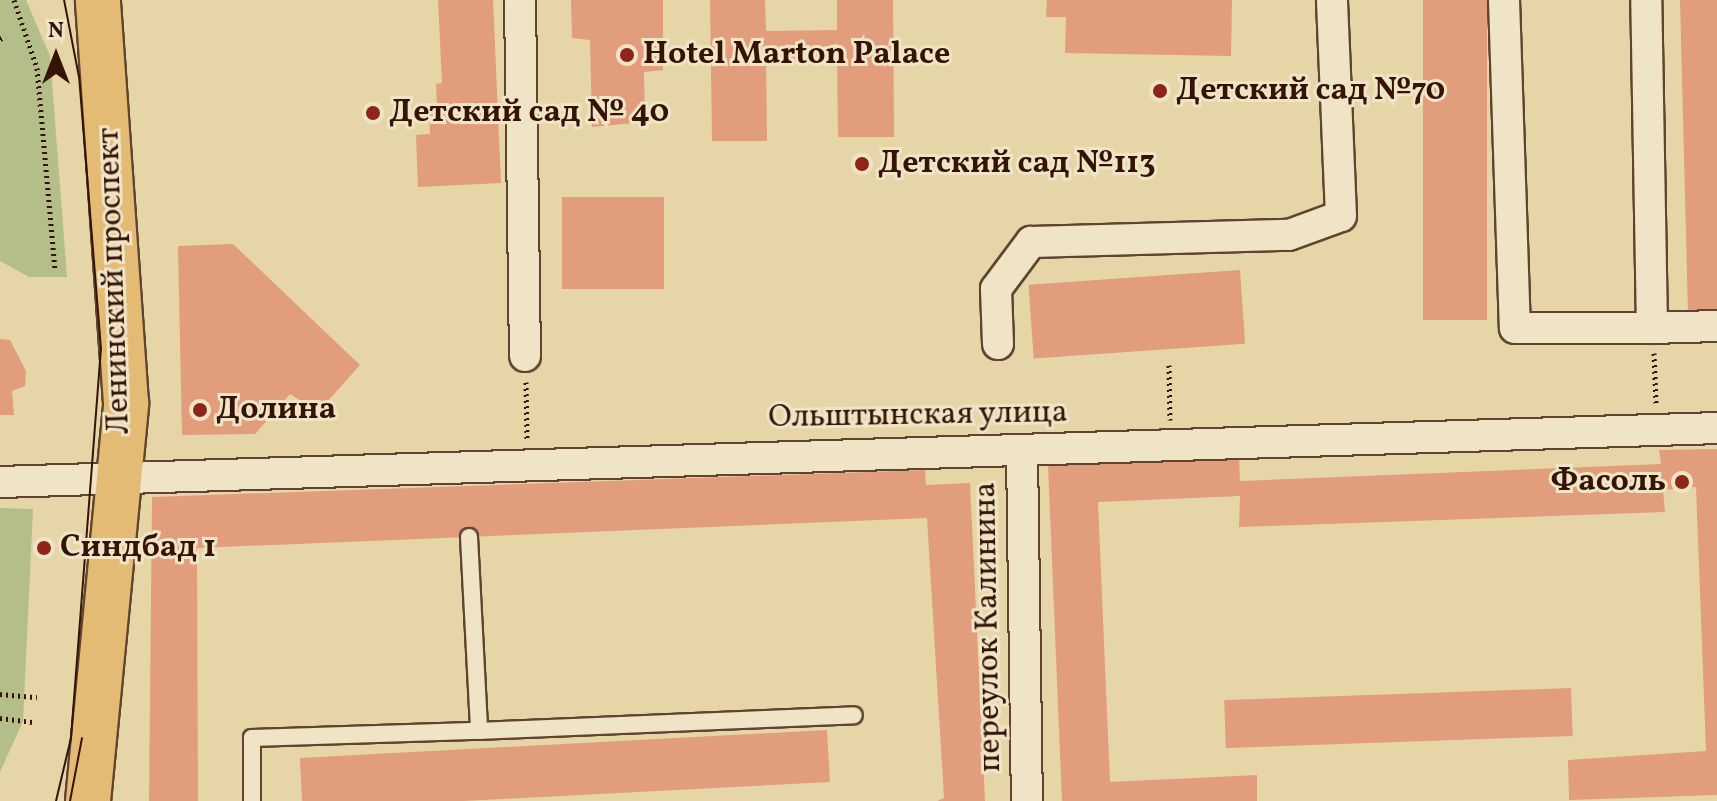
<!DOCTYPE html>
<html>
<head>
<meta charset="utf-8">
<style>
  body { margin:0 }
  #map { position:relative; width:1717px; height:801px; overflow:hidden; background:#e6d6a7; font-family:Vollkorn,serif }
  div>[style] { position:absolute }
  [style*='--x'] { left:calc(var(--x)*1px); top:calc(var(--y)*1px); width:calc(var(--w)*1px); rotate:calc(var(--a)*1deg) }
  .green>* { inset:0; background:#b4be88 }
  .building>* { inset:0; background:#e19d7c; transform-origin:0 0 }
  .path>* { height:5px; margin-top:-2.5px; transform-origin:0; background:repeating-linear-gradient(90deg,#351407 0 2px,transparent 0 6px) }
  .roads { filter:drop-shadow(2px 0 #61442f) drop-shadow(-2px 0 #61442f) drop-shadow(0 2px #61442f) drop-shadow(0 -2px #61442f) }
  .lane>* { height:16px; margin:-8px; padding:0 8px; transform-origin:8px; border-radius:8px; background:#efe4c6 }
  .street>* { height:30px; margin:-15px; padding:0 15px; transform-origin:15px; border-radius:15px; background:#efe4c6 }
  .primary>* { height:44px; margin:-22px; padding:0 22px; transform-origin:22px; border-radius:22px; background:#e3bb74 }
  .tram>* { height:2px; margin:-1px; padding:0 1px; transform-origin:1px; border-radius:1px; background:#351407 }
  .dots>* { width:22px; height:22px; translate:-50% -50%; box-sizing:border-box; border:4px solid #efe4c6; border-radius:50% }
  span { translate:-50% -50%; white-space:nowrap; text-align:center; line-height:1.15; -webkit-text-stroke:6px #efe4c6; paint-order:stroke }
  .poi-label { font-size:32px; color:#351407; font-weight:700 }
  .left { translate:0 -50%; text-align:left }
  .right { translate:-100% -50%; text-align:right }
  .street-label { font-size:32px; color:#351407 }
  .north { position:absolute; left:16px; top:16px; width:80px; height:80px; -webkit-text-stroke:6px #efe4c6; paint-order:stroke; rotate:0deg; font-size:22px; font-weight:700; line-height:32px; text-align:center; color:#351407 }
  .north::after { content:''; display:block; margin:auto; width:28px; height:36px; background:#351407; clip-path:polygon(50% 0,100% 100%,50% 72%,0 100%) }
</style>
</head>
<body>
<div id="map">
  <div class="green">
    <div style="clip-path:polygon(0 0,26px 0,50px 56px,67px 277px,29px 277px,0 261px)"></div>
    <div style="clip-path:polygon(0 508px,33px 509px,23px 721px,0 772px)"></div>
  </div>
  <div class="building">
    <div style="clip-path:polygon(438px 0,493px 0,501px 183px,418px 187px,416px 135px,430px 134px,429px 109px,437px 108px,436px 84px,442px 83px)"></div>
    <div style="clip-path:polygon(571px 0,663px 0,663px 70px,644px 72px,645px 122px,592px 127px,590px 40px,572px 38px)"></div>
    <div style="clip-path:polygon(710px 0,765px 0,766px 31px,837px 30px,837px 0,893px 0,894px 137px,838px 137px,837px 60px,766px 59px,767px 141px,712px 141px)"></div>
    <div style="clip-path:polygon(1047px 0,1232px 0,1231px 56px,1065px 53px,1066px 17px,1046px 17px)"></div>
    <div style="left:1423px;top:0;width:64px;height:320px"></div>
    <div style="clip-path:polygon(1680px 0,1717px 0,1717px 313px,1688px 313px)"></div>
    <div style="left:562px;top:197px;width:102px;height:92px"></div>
    <div style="clip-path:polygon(233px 244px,360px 365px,318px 412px,290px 394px,255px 434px,182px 435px,178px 246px)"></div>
    <div style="left:1240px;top:270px;width:74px;height:212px;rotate:86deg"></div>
    <div style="clip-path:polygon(0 339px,10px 340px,26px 371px,25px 386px,12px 391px,14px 415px,0 415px)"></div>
    <div style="clip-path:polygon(1717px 449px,1717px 795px,1569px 800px,1568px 760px,1706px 751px,1696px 487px,1663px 490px,1665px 512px,1239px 527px,1240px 496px,1098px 502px,1110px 782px,1257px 775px,1257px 801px,1062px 801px,1048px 464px,1239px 456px,1240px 481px,1661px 464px,1659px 450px)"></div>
    <div style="clip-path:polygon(925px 470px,926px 485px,970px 483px,985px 801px,937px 801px,944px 798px,927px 518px,197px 548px,198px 801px,149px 801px,152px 497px)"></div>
    <div style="left:1571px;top:688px;width:48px;height:347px;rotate:88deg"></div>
    <div style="clip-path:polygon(827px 730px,830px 782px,463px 801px,302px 801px,300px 758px)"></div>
  </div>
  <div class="path">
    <div style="--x:14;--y:0;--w:72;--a:71.3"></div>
    <div style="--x:37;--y:68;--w:202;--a:84.9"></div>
    <div style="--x:0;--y:39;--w:6;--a:-31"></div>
    <div style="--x:1654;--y:353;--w:50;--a:87.7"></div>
    <div style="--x:1169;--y:365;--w:55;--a:89"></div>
    <div style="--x:526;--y:382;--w:58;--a:89"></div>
    <div style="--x:0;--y:694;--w:37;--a:5"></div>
    <div style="--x:0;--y:718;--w:34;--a:7"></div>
  </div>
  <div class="roads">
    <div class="lane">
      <div style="--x:469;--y:537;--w:194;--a:87"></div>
      <div style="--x:479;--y:731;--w:375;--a:-2.4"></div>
      <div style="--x:252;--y:801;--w:63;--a:-90"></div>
      <div style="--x:252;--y:738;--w:227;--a:-1.8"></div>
    </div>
    <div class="street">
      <div style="--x:520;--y:0;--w:356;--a:89.2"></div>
      <div style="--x:1504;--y:0;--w:328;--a:88.1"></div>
      <div style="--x:1515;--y:328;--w:137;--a:0"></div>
      <div style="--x:1652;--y:328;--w:328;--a:-91"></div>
      <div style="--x:1652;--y:328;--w:65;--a:-1.8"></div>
      <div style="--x:998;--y:344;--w:55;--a:-92.1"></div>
      <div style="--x:996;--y:289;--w:59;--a:-53.3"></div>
      <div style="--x:1031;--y:242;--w:258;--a:-1.6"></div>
      <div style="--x:1289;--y:235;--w:55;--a:-20.1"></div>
      <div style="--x:1341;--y:216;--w:216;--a:-92.4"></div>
      <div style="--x:1022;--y:451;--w:350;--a:89.2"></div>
      <div style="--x:0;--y:482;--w:1718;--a:-1.8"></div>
    </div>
    <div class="primary">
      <div style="--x:88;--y:801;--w:400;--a:-84.5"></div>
      <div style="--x:126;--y:403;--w:404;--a:-94"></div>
    </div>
  </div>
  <div class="tram">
    <div style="--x:56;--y:801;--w:65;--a:-76.6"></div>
    <div style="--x:71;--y:738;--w:390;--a:-85.6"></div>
    <div style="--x:101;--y:349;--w:273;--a:-94.6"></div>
    <div style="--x:79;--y:77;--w:78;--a:-101"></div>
    <div style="--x:70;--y:801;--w:64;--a:-79.2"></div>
  </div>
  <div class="dots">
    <div style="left:627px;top:55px;background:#8f2418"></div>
    <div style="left:1160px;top:91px;background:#8f2418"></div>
    <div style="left:373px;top:113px;background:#8f2418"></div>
    <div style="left:862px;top:164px;background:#8f2418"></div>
    <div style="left:200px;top:410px;background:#8f2418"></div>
    <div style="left:1682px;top:482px;background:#8f2418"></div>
    <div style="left:44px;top:548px;background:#8f2418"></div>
  </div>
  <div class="poi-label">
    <span class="left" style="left:643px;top:55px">Hotel Marton Palace</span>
    <span class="left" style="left:1176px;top:91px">Детский сад №70</span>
    <span class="left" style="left:389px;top:113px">Детский сад № 40</span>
    <span class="left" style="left:878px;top:164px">Детский сад №113</span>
    <span class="left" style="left:216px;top:410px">Долина</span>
    <span class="right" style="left:1666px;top:482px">Фасоль</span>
    <span class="left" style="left:60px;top:548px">Синдбад 1</span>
  </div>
  <div class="street-label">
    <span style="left:115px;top:281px;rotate:-92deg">Ленинский проспект</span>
    <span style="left:918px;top:416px;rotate:-1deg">Ольштынская улица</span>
    <span style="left:989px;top:627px;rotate:-91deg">переулок Калинина</span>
  </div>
  <div class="north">N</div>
</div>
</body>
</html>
